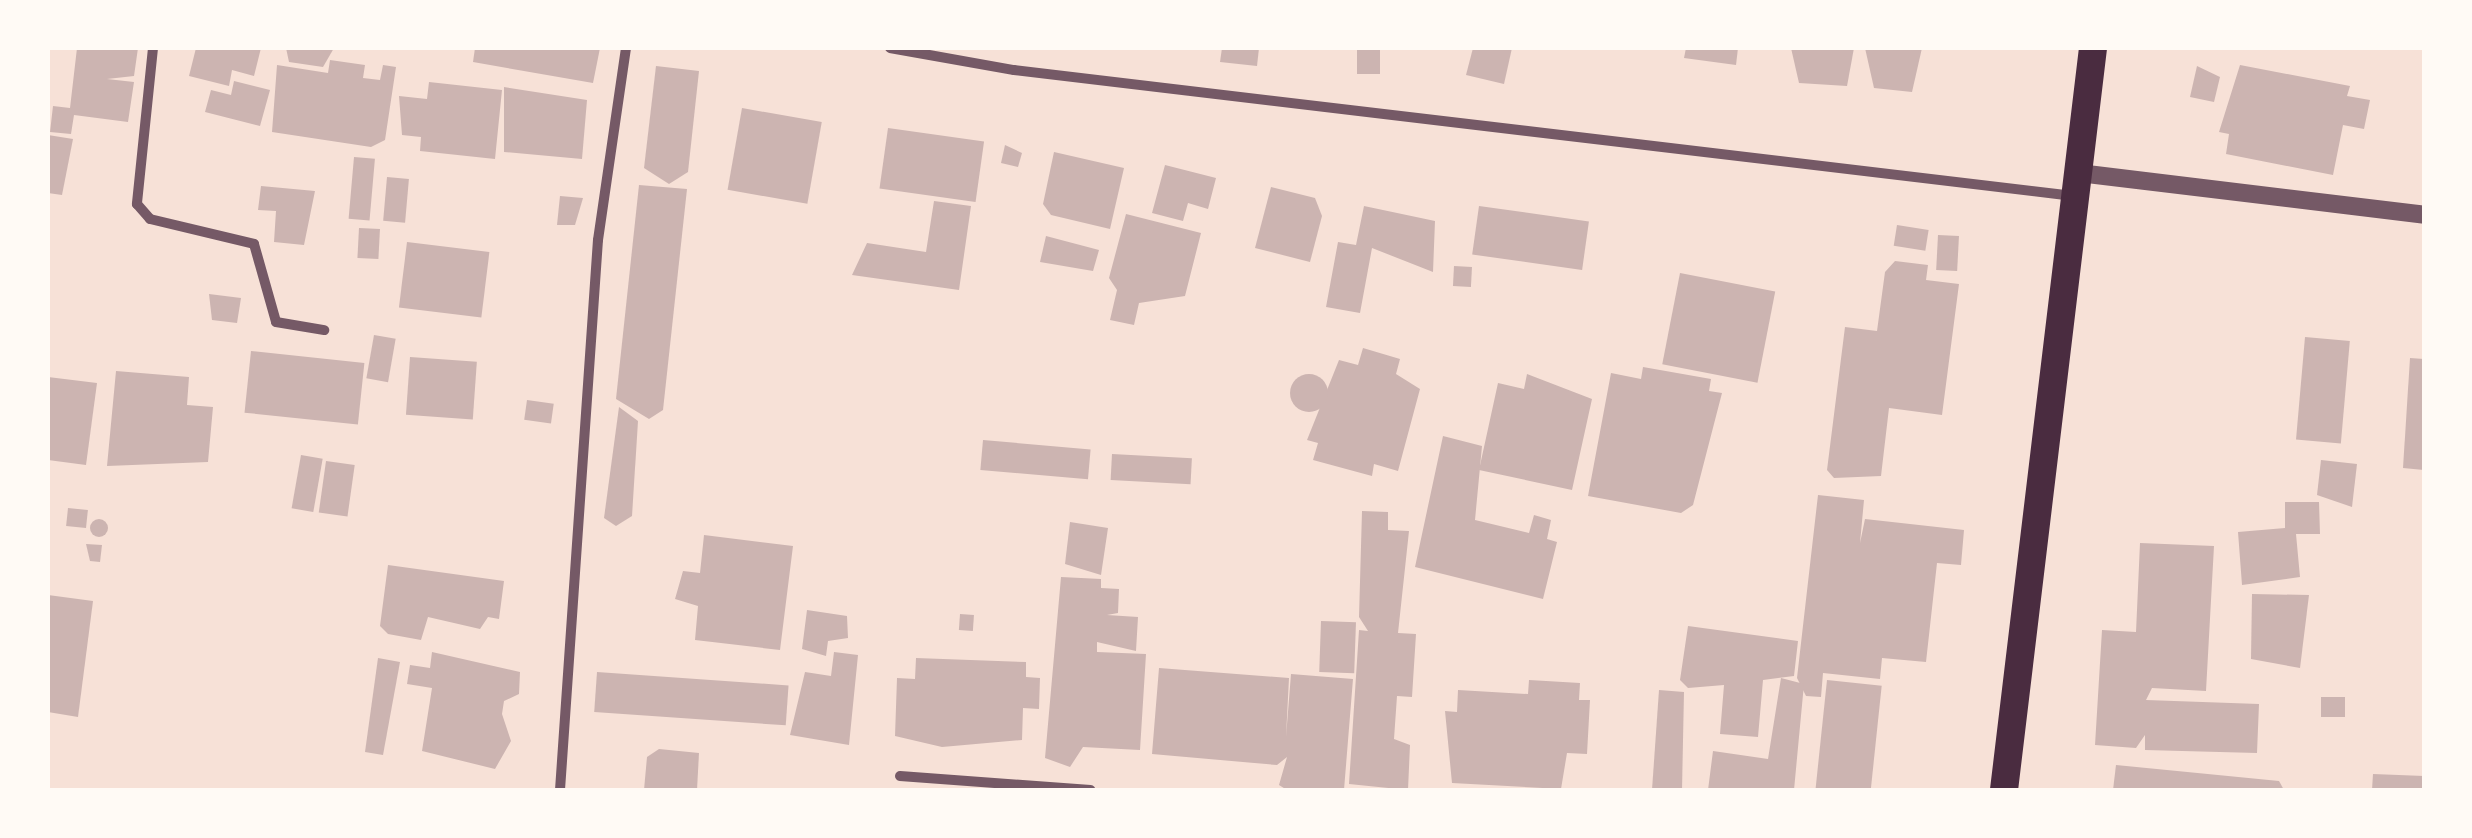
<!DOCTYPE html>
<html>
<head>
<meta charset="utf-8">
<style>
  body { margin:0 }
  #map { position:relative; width:2472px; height:838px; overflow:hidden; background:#f7e1d7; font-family:Lato,sans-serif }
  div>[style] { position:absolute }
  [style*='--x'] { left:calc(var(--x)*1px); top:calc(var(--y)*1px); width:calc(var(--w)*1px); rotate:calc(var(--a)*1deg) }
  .building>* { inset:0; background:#ccb4b1; transform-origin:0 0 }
  .round { border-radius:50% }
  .minor>* { height:10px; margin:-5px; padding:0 5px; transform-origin:5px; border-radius:5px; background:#755966 }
  .tertiary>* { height:18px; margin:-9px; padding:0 9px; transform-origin:9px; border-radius:9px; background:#755966 }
  .trunk>* { height:28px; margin:-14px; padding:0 14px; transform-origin:14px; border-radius:14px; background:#4a2c40 }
  span { translate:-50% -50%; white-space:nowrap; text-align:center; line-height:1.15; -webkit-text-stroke:8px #fffaf5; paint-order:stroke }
  .frame { position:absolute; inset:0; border:50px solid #fffaf5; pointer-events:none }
</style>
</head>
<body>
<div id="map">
  <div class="building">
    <div style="clip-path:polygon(77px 48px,138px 48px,134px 76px,107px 79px,134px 82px,128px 122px,74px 115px,71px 134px,50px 132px,53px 106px,70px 108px)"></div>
    <div style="clip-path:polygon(196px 48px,261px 48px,254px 76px,232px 70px,229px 86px,189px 76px)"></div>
    <div style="clip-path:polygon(286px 48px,334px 48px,323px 67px,289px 62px)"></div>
    <div style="clip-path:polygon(475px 48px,600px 48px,593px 83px,473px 62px)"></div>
    <div style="clip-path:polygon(1222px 48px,1259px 48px,1257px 66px,1220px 62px)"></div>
    <div style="left:1357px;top:48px;width:23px;height:26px"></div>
    <div style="clip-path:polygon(1473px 48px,1512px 48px,1504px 84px,1466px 75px)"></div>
    <div style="clip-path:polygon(1686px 48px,1738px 48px,1736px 65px,1684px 58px)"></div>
    <div style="clip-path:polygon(1791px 48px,1854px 48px,1847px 86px,1799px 83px)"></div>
    <div style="clip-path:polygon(1865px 48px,1922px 48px,1912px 92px,1874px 88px)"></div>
    <div style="clip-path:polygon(330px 60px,365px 65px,363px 78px,380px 80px,383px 65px,396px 67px,385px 140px,371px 147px,272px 132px,277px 65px,328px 73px)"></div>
    <div style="clip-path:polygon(2240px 65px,2350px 86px,2347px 96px,2370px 100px,2364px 129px,2343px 125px,2333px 175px,2226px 154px,2229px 134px,2219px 132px)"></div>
    <div style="clip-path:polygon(656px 66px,699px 71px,688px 172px,669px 184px,644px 168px)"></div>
    <div style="clip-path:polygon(2197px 66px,2220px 77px,2214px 102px,2190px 97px)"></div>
    <div style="clip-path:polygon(234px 81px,270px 90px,260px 126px,205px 112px,211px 90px,231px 95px)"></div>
    <div style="clip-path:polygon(429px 82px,502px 90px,495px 159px,420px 151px,421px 137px,402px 135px,399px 96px,427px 99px)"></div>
    <div style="clip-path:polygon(504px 87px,587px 100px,582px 159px,504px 152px)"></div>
    <div style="left:742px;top:108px;width:81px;height:83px;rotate:10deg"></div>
    <div style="left:888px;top:128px;width:97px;height:61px;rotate:8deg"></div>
    <div style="clip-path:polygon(48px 135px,73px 139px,62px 195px,48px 193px)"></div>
    <div style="clip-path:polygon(1005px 145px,1022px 153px,1018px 167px,1001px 163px)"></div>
    <div style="clip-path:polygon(1054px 152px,1124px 168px,1110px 229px,1051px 215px,1043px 204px)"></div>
    <div style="left:354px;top:157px;width:21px;height:62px;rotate:5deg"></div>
    <div style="clip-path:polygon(1165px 165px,1216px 178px,1208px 209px,1188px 203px,1183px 221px,1152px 213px)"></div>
    <div style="left:387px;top:177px;width:22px;height:44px;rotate:5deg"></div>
    <div style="clip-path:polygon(639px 185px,687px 189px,663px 410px,649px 419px,616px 399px)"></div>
    <div style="clip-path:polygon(261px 186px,315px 191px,304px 245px,274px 242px,276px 211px,258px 210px)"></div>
    <div style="clip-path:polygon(1271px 187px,1315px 198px,1322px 216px,1310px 262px,1255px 248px)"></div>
    <div style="clip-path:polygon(560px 196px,583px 198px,575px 225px,557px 225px)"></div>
    <div style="clip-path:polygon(934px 201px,971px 206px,959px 290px,852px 275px,867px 243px,926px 252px)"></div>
    <div style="clip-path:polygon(1364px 206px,1435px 221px,1433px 272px,1372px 248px,1360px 313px,1326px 307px,1338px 242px,1356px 245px)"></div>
    <div style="left:1479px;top:206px;width:111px;height:49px;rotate:8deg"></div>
    <div style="clip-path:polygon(1126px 214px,1201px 233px,1185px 296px,1139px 303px,1134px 325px,1110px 320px,1117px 290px,1109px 278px)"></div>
    <div style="left:1897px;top:225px;width:32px;height:21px;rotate:9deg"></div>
    <div style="left:359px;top:228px;width:21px;height:30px;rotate:3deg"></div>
    <div style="left:1938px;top:235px;width:21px;height:35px;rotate:3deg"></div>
    <div style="clip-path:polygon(1046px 236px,1099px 250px,1093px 271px,1040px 262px)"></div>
    <div style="left:407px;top:242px;width:83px;height:66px;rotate:7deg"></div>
    <div style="clip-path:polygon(1895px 261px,1928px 265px,1926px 280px,1959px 284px,1942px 415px,1889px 408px,1881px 476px,1834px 478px,1827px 470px,1845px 327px,1877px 331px,1885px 272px)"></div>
    <div style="left:1454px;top:266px;width:18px;height:20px;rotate:3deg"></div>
    <div style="left:1680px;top:273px;width:97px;height:93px;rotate:11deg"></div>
    <div style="clip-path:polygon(209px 294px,241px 298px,237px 323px,212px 320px)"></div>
    <div style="left:374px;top:335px;width:22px;height:44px;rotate:10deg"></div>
    <div style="left:2305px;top:337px;width:45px;height:103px;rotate:5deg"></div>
    <div style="clip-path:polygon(1363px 348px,1400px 359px,1396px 374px,1420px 389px,1398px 471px,1374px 464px,1372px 476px,1313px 460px,1318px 443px,1307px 440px,1339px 360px,1358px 365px)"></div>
    <div style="left:251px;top:351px;width:114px;height:62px;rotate:6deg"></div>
    <div style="left:410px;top:357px;width:67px;height:58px;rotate:4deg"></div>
    <div style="clip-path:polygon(2410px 358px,2424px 359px,2424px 470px,2403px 468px)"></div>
    <div style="clip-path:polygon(1643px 367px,1711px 379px,1709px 391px,1722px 393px,1693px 505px,1681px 513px,1588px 496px,1611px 373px,1641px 379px)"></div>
    <div style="clip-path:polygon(116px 371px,189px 377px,187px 405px,213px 407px,208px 462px,107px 466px)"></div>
    <div style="clip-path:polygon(1527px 374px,1592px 399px,1572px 490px,1479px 470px,1498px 383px,1524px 389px)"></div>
    <div class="round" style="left:1290px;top:374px;width:38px;height:38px"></div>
    <div style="clip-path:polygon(48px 377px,97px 383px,86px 465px,48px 460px)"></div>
    <div style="left:527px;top:400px;width:27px;height:20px;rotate:8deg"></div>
    <div style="clip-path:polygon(619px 407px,638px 421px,632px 516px,616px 526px,604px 518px)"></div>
    <div style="clip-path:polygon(1443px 436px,1482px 446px,1475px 520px,1529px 533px,1534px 515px,1551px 520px,1547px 539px,1557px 542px,1543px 599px,1415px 567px)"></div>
    <div style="left:983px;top:440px;width:108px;height:30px;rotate:5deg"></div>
    <div style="left:1112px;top:454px;width:80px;height:26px;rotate:3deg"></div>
    <div style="left:301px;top:455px;width:22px;height:54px;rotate:10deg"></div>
    <div style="clip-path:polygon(2321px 460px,2357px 464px,2352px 507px,2317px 495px)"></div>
    <div style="left:326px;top:461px;width:29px;height:52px;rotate:8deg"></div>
    <div style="clip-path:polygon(1818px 495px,1864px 500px,1860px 543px,1865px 519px,1964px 530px,1961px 565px,1937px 563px,1926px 662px,1882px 658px,1880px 679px,1823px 673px,1821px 697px,1806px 696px,1797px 678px)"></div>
    <div style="clip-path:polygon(2285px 502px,2319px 502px,2320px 534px,2296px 534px,2300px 577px,2242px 585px,2238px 532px,2285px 528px)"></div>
    <div style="left:68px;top:508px;width:20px;height:18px;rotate:6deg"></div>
    <div style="clip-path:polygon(1362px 511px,1388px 512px,1388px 530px,1409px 531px,1398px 633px,1416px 634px,1412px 697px,1397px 696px,1394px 739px,1410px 745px,1408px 790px,1349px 784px,1359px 630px,1368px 631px,1359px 617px)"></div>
    <div class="round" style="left:90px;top:519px;width:18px;height:18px"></div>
    <div style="clip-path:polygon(1070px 522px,1108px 528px,1101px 575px,1065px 564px)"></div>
    <div style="clip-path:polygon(704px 535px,793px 546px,780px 650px,695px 640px,698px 606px,675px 599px,683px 571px,700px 573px)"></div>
    <div style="clip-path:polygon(2140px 543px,2214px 546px,2206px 691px,2152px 688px,2146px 700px,2259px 704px,2257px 753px,2145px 750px,2145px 735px,2136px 748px,2095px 745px,2102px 630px,2136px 632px)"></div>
    <div style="clip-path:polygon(86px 544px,102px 545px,100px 562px,90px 561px)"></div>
    <div style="clip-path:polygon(388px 565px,504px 581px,499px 619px,488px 617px,480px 629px,428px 617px,421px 640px,388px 634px,380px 626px)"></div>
    <div style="clip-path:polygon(1061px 577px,1101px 579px,1101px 588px,1119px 589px,1118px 613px,1107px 615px,1138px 617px,1136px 651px,1097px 642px,1097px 652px,1146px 654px,1140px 750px,1083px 747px,1070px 767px,1045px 758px)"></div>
    <div style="clip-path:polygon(2252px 594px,2309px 595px,2300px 668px,2251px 659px)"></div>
    <div style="clip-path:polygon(48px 595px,93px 601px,78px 717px,48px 712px)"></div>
    <div style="clip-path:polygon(807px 610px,847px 616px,848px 638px,828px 641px,826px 656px,802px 649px)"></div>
    <div style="left:960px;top:614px;width:14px;height:16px;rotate:4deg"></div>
    <div style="left:1321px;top:621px;width:35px;height:51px;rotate:2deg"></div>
    <div style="clip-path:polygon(1688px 626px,1798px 641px,1794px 676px,1763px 680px,1758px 737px,1720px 734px,1724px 685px,1688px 688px,1680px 680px)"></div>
    <div style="clip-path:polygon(432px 652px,520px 672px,519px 694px,504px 701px,502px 714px,511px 741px,495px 769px,422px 751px,432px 688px,407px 684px,410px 665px,430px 668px)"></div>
    <div style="clip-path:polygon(834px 652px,858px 655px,849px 745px,790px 735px,805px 672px,831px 676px)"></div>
    <div style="clip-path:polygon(378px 658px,400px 662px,383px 755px,365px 752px)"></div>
    <div style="clip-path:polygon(916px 658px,1026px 662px,1026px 677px,1040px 678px,1039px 709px,1023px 708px,1022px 740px,942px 747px,895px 736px,897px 678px,915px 679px)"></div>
    <div style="clip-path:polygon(1159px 668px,1289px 678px,1286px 737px,1291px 674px,1353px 679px,1344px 790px,1287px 790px,1279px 785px,1287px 757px,1277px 765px,1152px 754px)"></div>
    <div style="left:597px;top:672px;width:192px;height:40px;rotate:4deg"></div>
    <div style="clip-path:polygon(1781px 678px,1804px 684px,1794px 790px,1708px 790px,1713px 751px,1768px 759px)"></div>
    <div style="clip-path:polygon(1529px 680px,1580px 683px,1579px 700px,1590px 700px,1587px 754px,1567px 753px,1561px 789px,1452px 783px,1445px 711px,1457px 712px,1458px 690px,1528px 694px)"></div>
    <div style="left:1827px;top:680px;width:55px;height:111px;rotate:6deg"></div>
    <div style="clip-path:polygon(1659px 690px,1684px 692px,1682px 790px,1652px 790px)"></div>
    <div style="left:2321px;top:697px;width:24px;height:20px"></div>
    <div style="clip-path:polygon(659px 749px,699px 753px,697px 790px,644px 790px,647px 757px)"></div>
    <div style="clip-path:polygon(2116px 765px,2279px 781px,2284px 790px,2113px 790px)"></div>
    <div style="clip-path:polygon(2373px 774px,2424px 776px,2424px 790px,2372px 790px)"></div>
  </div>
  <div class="minor">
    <div style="--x:153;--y:48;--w:157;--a:95.9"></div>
    <div style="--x:137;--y:204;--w:20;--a:49"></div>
    <div style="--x:150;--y:219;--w:107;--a:13.5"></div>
    <div style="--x:254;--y:244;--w:81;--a:74.2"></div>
    <div style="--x:276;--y:322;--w:49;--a:9.5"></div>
    <div style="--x:890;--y:48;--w:126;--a:10.1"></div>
    <div style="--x:1014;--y:70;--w:1067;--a:6.78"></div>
    <div style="--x:900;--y:776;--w:191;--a:4.2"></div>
    <div style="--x:560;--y:790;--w:551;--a:-86.05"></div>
    <div style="--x:598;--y:240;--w:194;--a:-81.7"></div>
  </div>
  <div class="tertiary">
    <div style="--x:2079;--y:173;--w:348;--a:6.9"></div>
  </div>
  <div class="trunk">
    <div style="--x:2004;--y:790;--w:747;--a:-83.16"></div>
  </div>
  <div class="frame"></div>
</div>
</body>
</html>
